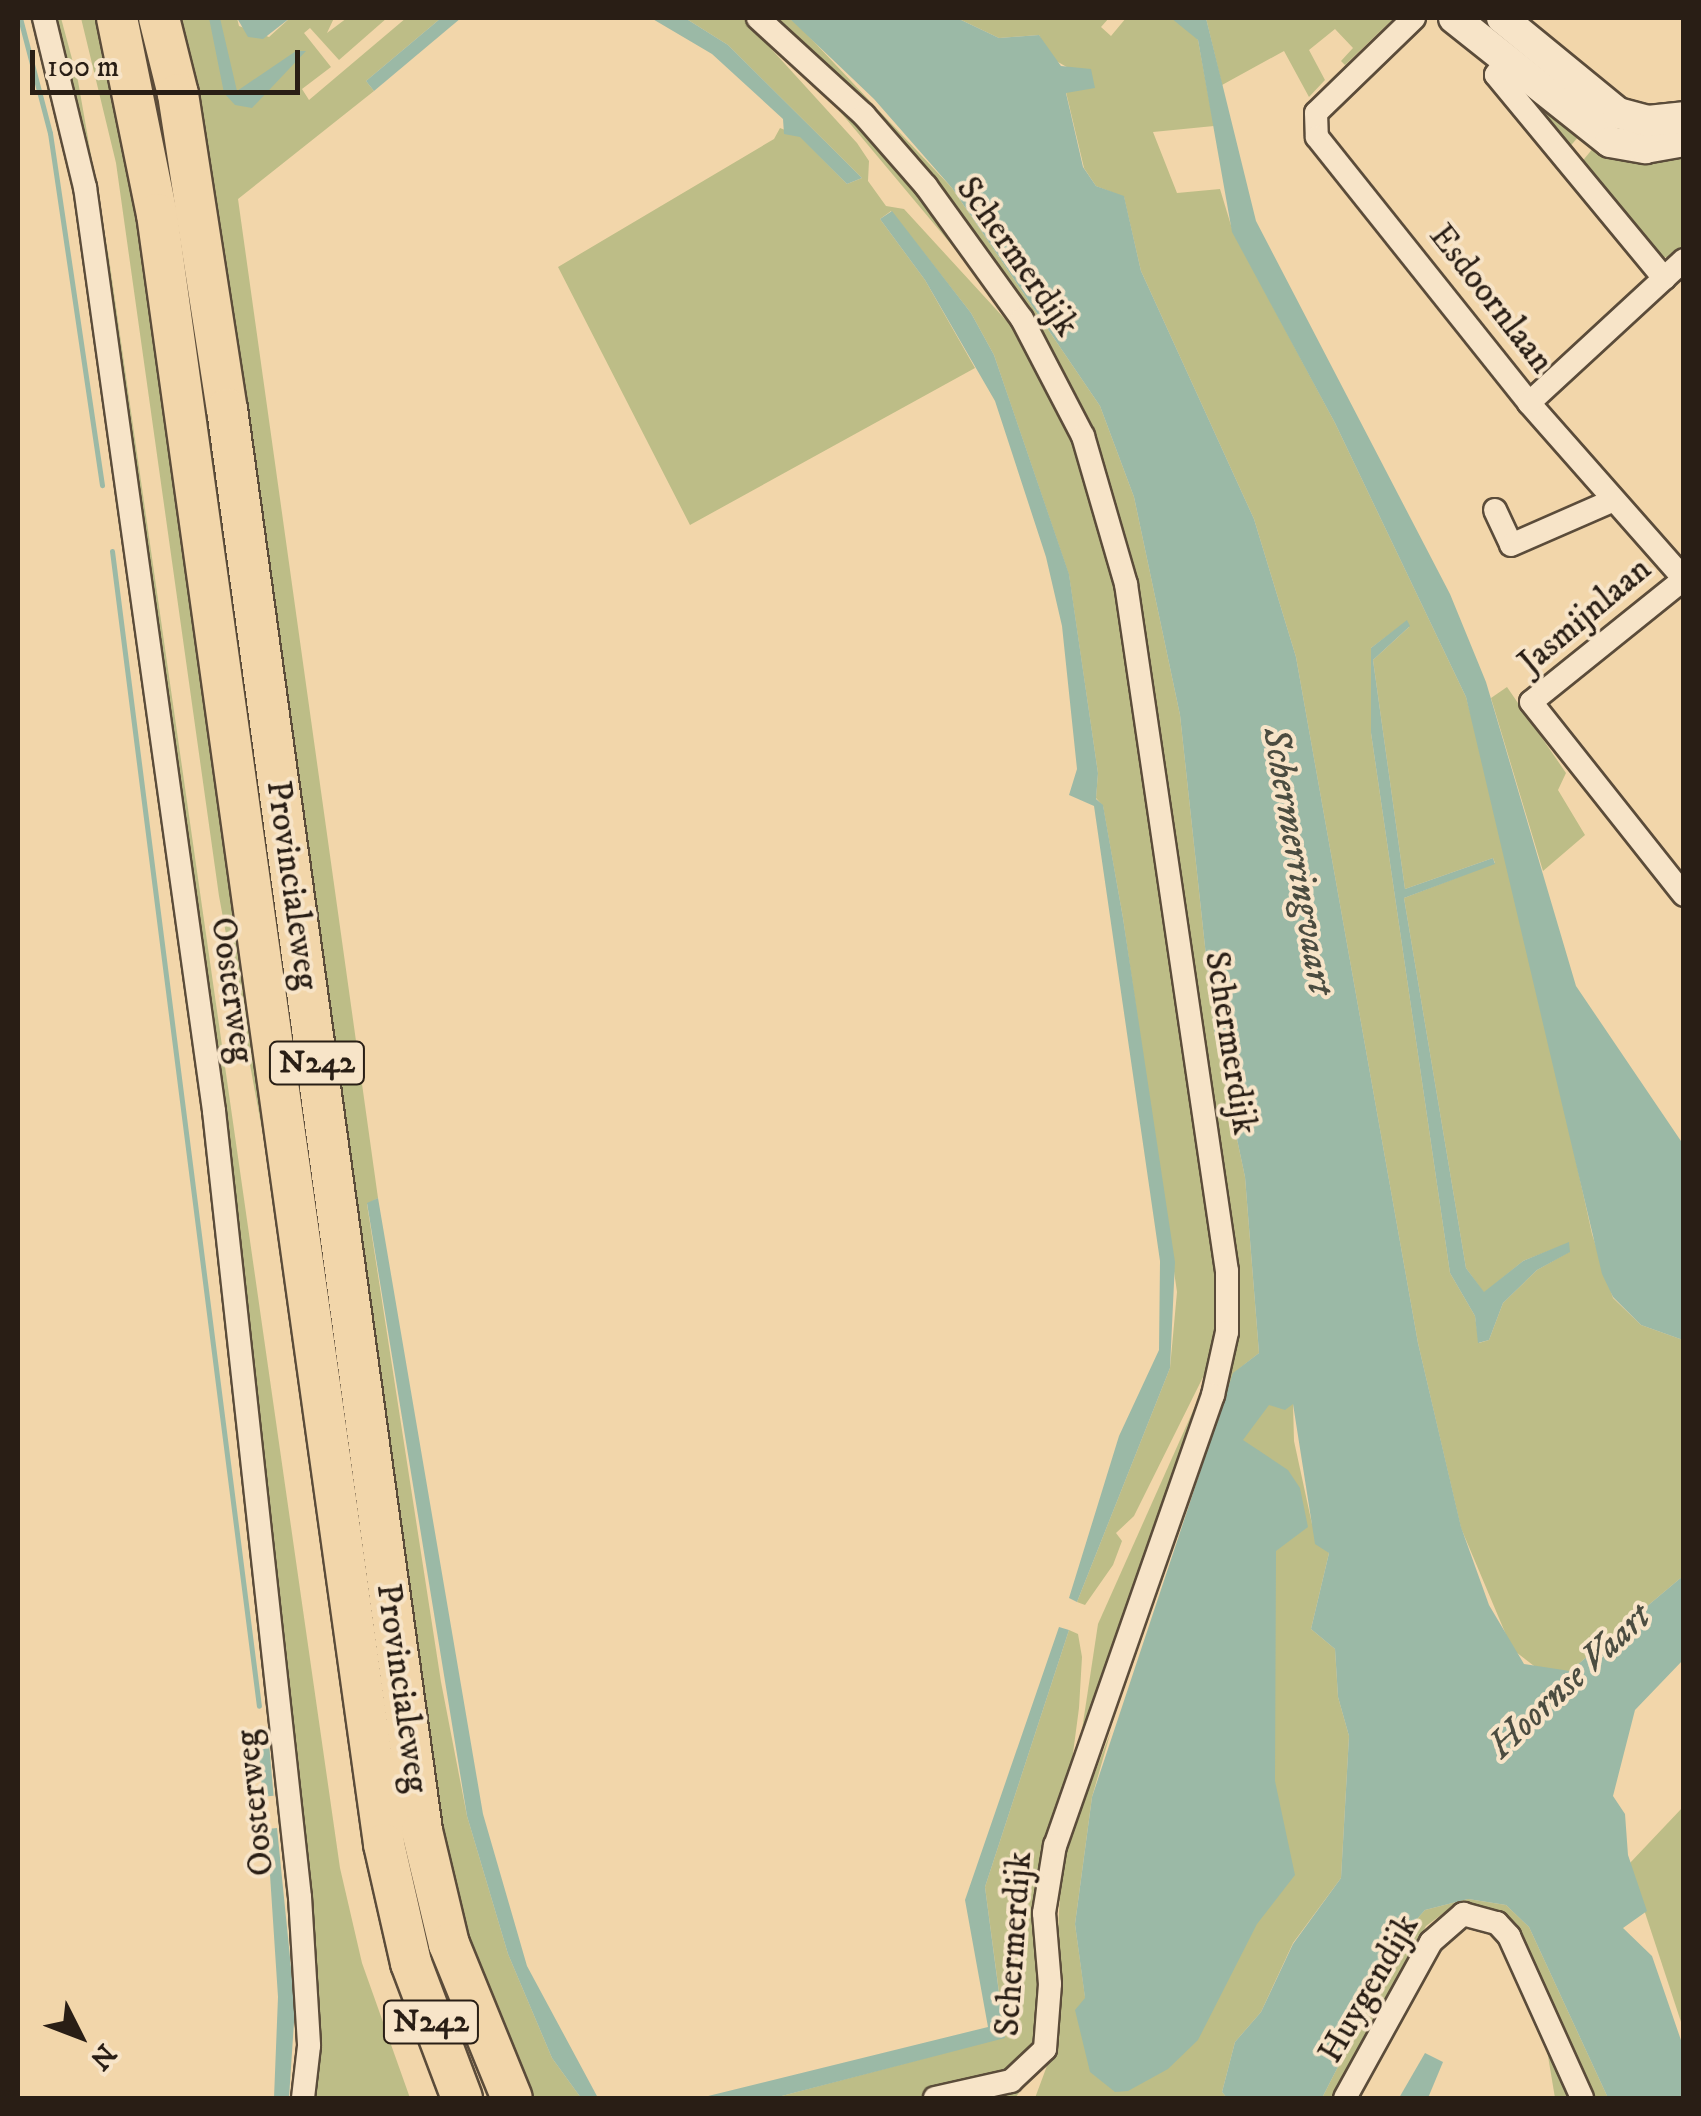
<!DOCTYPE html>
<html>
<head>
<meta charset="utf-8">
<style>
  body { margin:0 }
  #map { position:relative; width:1701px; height:2116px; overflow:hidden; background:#f2d6aa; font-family:"IM FELL DW Pica",serif }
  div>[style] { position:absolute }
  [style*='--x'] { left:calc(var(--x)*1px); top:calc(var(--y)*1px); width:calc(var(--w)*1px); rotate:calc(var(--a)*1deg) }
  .green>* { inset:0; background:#bdbd87 }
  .water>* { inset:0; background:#9bb9a6; transform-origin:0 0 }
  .stream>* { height:5px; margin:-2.5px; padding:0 2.5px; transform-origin:2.5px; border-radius:2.5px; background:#9bb9a6 }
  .roads { filter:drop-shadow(2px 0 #5b4c3a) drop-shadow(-2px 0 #5b4c3a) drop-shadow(0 2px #5b4c3a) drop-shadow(0 -2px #5b4c3a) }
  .street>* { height:22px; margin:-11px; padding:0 11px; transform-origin:11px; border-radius:11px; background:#f7e4c8 }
  .secondary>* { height:30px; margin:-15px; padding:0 15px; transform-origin:15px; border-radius:15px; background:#f7e4c8 }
  .highway>* { height:40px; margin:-20px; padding:0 20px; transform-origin:20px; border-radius:20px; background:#f2d6aa }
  span { translate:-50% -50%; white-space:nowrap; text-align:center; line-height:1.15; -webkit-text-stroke:8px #f7e4c8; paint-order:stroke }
  .shield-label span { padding:2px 8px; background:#f7e4c8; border:2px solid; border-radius:8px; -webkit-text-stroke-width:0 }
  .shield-label { font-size:32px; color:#291e15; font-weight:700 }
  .street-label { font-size:35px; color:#291e15 }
  .water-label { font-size:38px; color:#4b4c40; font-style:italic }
  .frame { position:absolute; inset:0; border:20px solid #291e15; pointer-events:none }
  .north { position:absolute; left:30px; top:1986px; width:100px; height:100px; -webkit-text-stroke:8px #f7e4c8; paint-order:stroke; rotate:132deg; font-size:28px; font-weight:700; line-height:40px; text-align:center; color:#291e15 }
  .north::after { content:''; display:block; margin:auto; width:35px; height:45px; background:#291e15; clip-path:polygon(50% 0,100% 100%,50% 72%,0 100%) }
  .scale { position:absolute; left:30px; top:50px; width:270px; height:45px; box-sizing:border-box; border:5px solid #291e15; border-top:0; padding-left:12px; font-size:30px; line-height:35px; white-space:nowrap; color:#291e15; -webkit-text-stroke:8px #f7e4c8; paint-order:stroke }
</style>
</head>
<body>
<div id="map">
  <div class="green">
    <div style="clip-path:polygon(52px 18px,61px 18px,78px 81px,109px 258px,340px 1868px,362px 1963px,410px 2098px,312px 2098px,300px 1811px)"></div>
    <div style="clip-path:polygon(81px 18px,101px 18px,134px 158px,274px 1195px,219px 896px,116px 163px)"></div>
    <div style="clip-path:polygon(177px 18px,237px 18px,239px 26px,269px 37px,290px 18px,334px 18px,327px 33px,347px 18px,387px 18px,339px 60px,310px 28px,304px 33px,331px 67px,302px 89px,309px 100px,406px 18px,441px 18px,366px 81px,374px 91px,238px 199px,378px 1198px,367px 1204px,441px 1682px,467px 1816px,508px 1954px,552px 2058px,581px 2098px,529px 2098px,446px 1895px)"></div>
    <div style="clip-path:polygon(685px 18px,743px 18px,857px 143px,869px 161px,868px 181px,886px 206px,904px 209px,1037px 354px,1108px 532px,1224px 1313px,1211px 1361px,1134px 1516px,1116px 1533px,1122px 1541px,1113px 1565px,1085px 1605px,1077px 1602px,1170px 1368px,1177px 1292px,1123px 918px,1103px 806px,1096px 798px,1098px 773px,1069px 575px,994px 355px,971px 313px,891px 211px,880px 219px,925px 280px,975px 368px,690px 525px,558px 267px,774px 139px,780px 128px,800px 136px,847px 184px,862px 178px,728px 45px)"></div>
    <div style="clip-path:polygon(765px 18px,789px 18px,801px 28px,952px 188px,1100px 406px,1134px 497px,1180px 715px,1214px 1030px,1245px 1177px,1259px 1353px,1240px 1368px,1229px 1399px,1293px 1404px,1294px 1441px,1312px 1524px,1329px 1553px,1311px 1629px,1335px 1649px,1338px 1697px,1349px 1736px,1341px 1878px,1293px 1943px,1261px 2012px,1235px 2042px,1222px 2092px,1227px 2098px,1035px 2098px,1051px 2055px,1062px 1858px,1111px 1731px,1092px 1797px,1075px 1924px,1085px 1997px,1239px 1328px,1233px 1233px,1200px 1011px,1110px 504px,997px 274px)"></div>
    <div style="clip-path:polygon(evenodd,957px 18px,1109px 18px,1101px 27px,1111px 36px,1126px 18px,1171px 18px,1190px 28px,1198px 40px,1214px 126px,1153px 132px,1177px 193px,1220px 189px,1233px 232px,1335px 423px,1466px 697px,1508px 852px,1592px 1234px,1613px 1298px,1641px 1325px,1683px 1340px,1683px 1576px,1570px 1671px,1542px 1672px,1512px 1649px,1461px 1528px,1418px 1343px,1296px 657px,1254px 519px,1141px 271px,1124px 197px,1096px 186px,1084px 168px,1066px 92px,1072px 70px,1051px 58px,1039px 35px,999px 38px,957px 18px,1407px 621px,1409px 627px,1373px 660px,1405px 889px,1493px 858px,1495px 863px,1404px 898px,1466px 1268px,1484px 1293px,1523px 1261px,1569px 1243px,1569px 1252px,1537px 1270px,1503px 1303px,1489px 1340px,1479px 1343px,1475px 1316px,1450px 1273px,1371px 733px,1371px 648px,1407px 621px)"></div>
    <div style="clip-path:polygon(1206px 18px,1394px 18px,1345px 65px,1341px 61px,1353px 48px,1335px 29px,1309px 50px,1325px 80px,1309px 97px,1284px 51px,1222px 85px)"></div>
    <div style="clip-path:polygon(783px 51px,862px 120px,1022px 329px,837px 108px)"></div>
    <div style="clip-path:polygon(1514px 82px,1579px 136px,1567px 150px)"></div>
    <div style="clip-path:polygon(1594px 147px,1683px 154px,1683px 248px,1673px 258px,1656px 256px,1580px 164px)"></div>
    <div style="clip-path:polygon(1507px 687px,1566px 773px,1558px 790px,1585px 835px,1543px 871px,1491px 698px)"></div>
    <div style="clip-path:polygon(1205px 1384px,1075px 1776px,1098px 1624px)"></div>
    <div style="clip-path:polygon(1069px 1630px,1078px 1634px,1082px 1657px,1079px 1708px,1030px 2078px,1015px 2098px,774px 2098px,1005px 2037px,985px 1887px)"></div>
    <div style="clip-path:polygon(1683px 1807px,1683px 2028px,1629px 1864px)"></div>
    <div style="clip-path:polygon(1468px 1899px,1506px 1905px,1529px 1927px,1608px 2098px,1592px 2098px,1521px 1934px,1505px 1916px,1478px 1907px,1445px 1912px,1426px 1926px,1339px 2098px,1322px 2098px,1409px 1928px,1425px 1910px)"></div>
    <div style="clip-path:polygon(1546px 2044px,1576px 2098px,1555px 2098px)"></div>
  </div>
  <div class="water">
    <div style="clip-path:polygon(209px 18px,220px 18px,237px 91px,296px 51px,306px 51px,252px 108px,235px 105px,224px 93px)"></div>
    <div style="clip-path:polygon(237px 18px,290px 18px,263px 39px,248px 37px)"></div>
    <div style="clip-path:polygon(441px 18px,461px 18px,374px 91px,366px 81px)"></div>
    <div style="clip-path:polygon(651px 18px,685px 18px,728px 45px,862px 178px,847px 184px,800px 137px,784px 134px,783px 119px,712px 54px)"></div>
    <div style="clip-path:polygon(789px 18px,957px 18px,999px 38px,1039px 35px,1061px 66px,1091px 69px,1095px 88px,1066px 93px,1083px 167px,1096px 186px,1124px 196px,1141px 271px,1254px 519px,1296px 657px,1418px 1343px,1461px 1527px,1489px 1605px,1524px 1664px,1570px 1671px,1683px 1576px,1683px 1660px,1635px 1710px,1613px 1796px,1625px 1814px,1628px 1855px,1647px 1911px,1623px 1928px,1652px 1956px,1683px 2046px,1683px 2098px,1608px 2098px,1529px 1927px,1506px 1905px,1468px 1899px,1425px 1910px,1409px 1928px,1322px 2098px,1227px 2098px,1222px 2092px,1235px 2042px,1261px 2012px,1293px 1944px,1341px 1878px,1349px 1736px,1338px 1697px,1335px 1649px,1311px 1629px,1329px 1553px,1315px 1544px,1293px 1404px,1285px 1410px,1269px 1405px,1243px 1440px,1288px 1470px,1300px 1488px,1308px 1527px,1276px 1551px,1275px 1781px,1295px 1875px,1257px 1924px,1198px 2040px,1168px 2069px,1128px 2091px,1115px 2092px,1090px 2072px,1075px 2010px,1085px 1998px,1075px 1924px,1092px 1797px,1233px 1373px,1259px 1353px,1245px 1177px,1214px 1030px,1180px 715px,1134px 497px,1100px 406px,952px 188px,874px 99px)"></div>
    <div style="clip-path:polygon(1171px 18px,1206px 18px,1256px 221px,1450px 594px,1486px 682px,1576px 986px,1683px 1144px,1683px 1340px,1641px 1325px,1613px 1297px,1602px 1274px,1466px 697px,1335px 423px,1232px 232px,1198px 40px)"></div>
    <div style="clip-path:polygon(892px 211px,971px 313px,994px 355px,1069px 574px,1098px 773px,1096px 799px,1103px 805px,1123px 918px,1175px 1262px,1170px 1368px,1077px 1602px,1069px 1598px,1119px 1436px,1159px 1350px,1160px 1261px,1094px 806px,1069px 795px,1077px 769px,1062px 626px,1046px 557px,995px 401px,925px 280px,880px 219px)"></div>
    <div style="clip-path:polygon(1407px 620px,1410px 626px,1373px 660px,1405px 889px,1493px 858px,1495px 864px,1404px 898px,1466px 1268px,1484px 1292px,1523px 1261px,1569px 1242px,1570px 1252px,1537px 1270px,1503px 1303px,1489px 1340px,1478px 1343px,1475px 1316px,1450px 1273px,1371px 733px,1371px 648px)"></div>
    <div style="clip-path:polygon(378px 1198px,483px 1814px,527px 1966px,598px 2098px,581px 2098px,552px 2058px,508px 1954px,467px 1816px,367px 1203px)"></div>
    <div style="clip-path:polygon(1059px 1627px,1069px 1630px,985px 1887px,1005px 2038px,774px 2098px,700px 2098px,988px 2027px,965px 1900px)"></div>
    <div style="left:269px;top:1743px;width:53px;height:11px;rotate:85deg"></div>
    <div style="clip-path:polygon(277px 1828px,295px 2007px,289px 2098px,274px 2098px,278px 1997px,267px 1829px)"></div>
    <div style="clip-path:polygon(1425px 2053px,1443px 2062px,1428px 2098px,1399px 2098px)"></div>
  </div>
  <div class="stream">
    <div style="--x:20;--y:18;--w:119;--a:75.4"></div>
    <div style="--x:50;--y:133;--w:356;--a:81.6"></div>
    <div style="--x:112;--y:551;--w:1164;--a:82.75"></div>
  </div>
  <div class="roads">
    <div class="street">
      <div style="--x:44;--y:18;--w:174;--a:76.4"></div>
      <div style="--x:85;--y:187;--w:933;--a:82.05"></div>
      <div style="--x:214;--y:1111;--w:791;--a:83.76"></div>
      <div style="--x:300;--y:1897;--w:149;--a:86.5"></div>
      <div style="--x:309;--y:2046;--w:52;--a:96.6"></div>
      <div style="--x:758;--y:18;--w:144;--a:42.5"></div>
      <div style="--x:864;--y:115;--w:94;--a:48.9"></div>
      <div style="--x:926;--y:186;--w:164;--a:54.2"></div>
      <div style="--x:1022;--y:319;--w:132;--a:62.5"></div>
      <div style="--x:1083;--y:436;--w:154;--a:73.8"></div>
      <div style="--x:1126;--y:584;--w:694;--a:81.64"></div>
      <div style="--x:1227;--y:1271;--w:61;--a:90"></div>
      <div style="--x:1227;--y:1332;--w:65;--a:102.5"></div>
      <div style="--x:1213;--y:1395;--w:477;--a:109.3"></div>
      <div style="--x:1055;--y:1845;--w:69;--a:99.2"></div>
      <div style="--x:1044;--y:1913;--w:71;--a:85.2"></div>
      <div style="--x:1050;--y:1984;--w:65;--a:94.4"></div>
      <div style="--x:1045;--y:2049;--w:47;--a:136.7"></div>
      <div style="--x:1011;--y:2081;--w:78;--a:167.4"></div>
      <div style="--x:1414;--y:18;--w:136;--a:135.9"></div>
      <div style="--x:1316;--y:113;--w:24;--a:88"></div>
      <div style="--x:1317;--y:137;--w:340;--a:51.4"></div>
      <div style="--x:1529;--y:403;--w:235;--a:48.6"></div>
      <div style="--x:1506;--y:61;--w:17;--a:126"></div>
      <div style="--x:1496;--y:75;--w:264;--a:50.4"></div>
      <div style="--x:1529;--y:403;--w:211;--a:-42.7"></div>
      <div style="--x:1495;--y:510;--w:38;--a:65"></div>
      <div style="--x:1511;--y:545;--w:112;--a:-23.6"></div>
      <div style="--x:1684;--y:579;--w:196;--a:141.2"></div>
      <div style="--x:1531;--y:702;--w:246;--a:51.6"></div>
      <div style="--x:1345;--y:2098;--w:178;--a:-61.1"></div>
      <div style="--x:1431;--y:1942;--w:43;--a:-41.2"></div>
      <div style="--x:1463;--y:1914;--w:35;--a:15"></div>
      <div style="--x:1497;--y:1923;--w:18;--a:47"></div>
      <div style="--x:1509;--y:1936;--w:178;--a:65.7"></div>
    </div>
    <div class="secondary">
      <div style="--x:1454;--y:18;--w:199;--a:38.5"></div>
      <div style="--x:1610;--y:142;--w:36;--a:10"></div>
      <div style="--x:1645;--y:148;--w:40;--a:-10"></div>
      <div style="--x:1502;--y:18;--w:150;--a:39.3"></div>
      <div style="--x:1618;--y:113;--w:31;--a:15"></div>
      <div style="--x:1648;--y:121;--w:36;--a:-6"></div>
    </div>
    <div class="highway">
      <div style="--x:117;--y:18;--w:200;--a:78.5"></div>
      <div style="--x:157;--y:214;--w:1646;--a:82.07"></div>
      <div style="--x:384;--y:1844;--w:122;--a:77.2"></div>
      <div style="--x:411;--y:1963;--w:144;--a:69.3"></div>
      <div style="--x:159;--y:18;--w:78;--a:76"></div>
      <div style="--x:178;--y:94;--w:319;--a:81.2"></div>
      <div style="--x:227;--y:409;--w:1435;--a:82.19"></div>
      <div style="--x:422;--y:1831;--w:116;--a:76.6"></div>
      <div style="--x:449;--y:1944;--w:166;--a:67.8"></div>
    </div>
  </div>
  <div class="shield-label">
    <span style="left:317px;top:1063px">N242</span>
    <span style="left:431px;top:2022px">N242</span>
  </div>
  <div class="street-label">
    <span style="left:1017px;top:257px;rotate:55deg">Schermerdijk</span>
    <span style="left:1491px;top:299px;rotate:52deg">Esdoornlaan</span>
    <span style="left:1585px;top:616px;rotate:-40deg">Jasmijnlaan</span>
    <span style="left:292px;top:885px;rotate:82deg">Provincialeweg</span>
    <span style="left:232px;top:990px;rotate:82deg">Oosterweg</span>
    <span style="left:1230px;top:1043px;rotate:81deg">Schermerdijk</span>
    <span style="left:402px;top:1688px;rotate:82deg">Provincialeweg</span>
    <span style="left:255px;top:1803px;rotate:-96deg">Oosterweg</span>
    <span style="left:1014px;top:1944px;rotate:-86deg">Schermerdijk</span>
    <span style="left:1369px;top:1989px;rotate:-60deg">Huygendijk</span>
  </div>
  <div class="water-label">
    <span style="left:1297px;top:861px;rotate:80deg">Schermerringvaart</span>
    <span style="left:1570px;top:1682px;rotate:-43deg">Hoornse Vaart</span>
  </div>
  <div class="frame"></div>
  <div class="north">N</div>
  <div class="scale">100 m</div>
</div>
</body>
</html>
